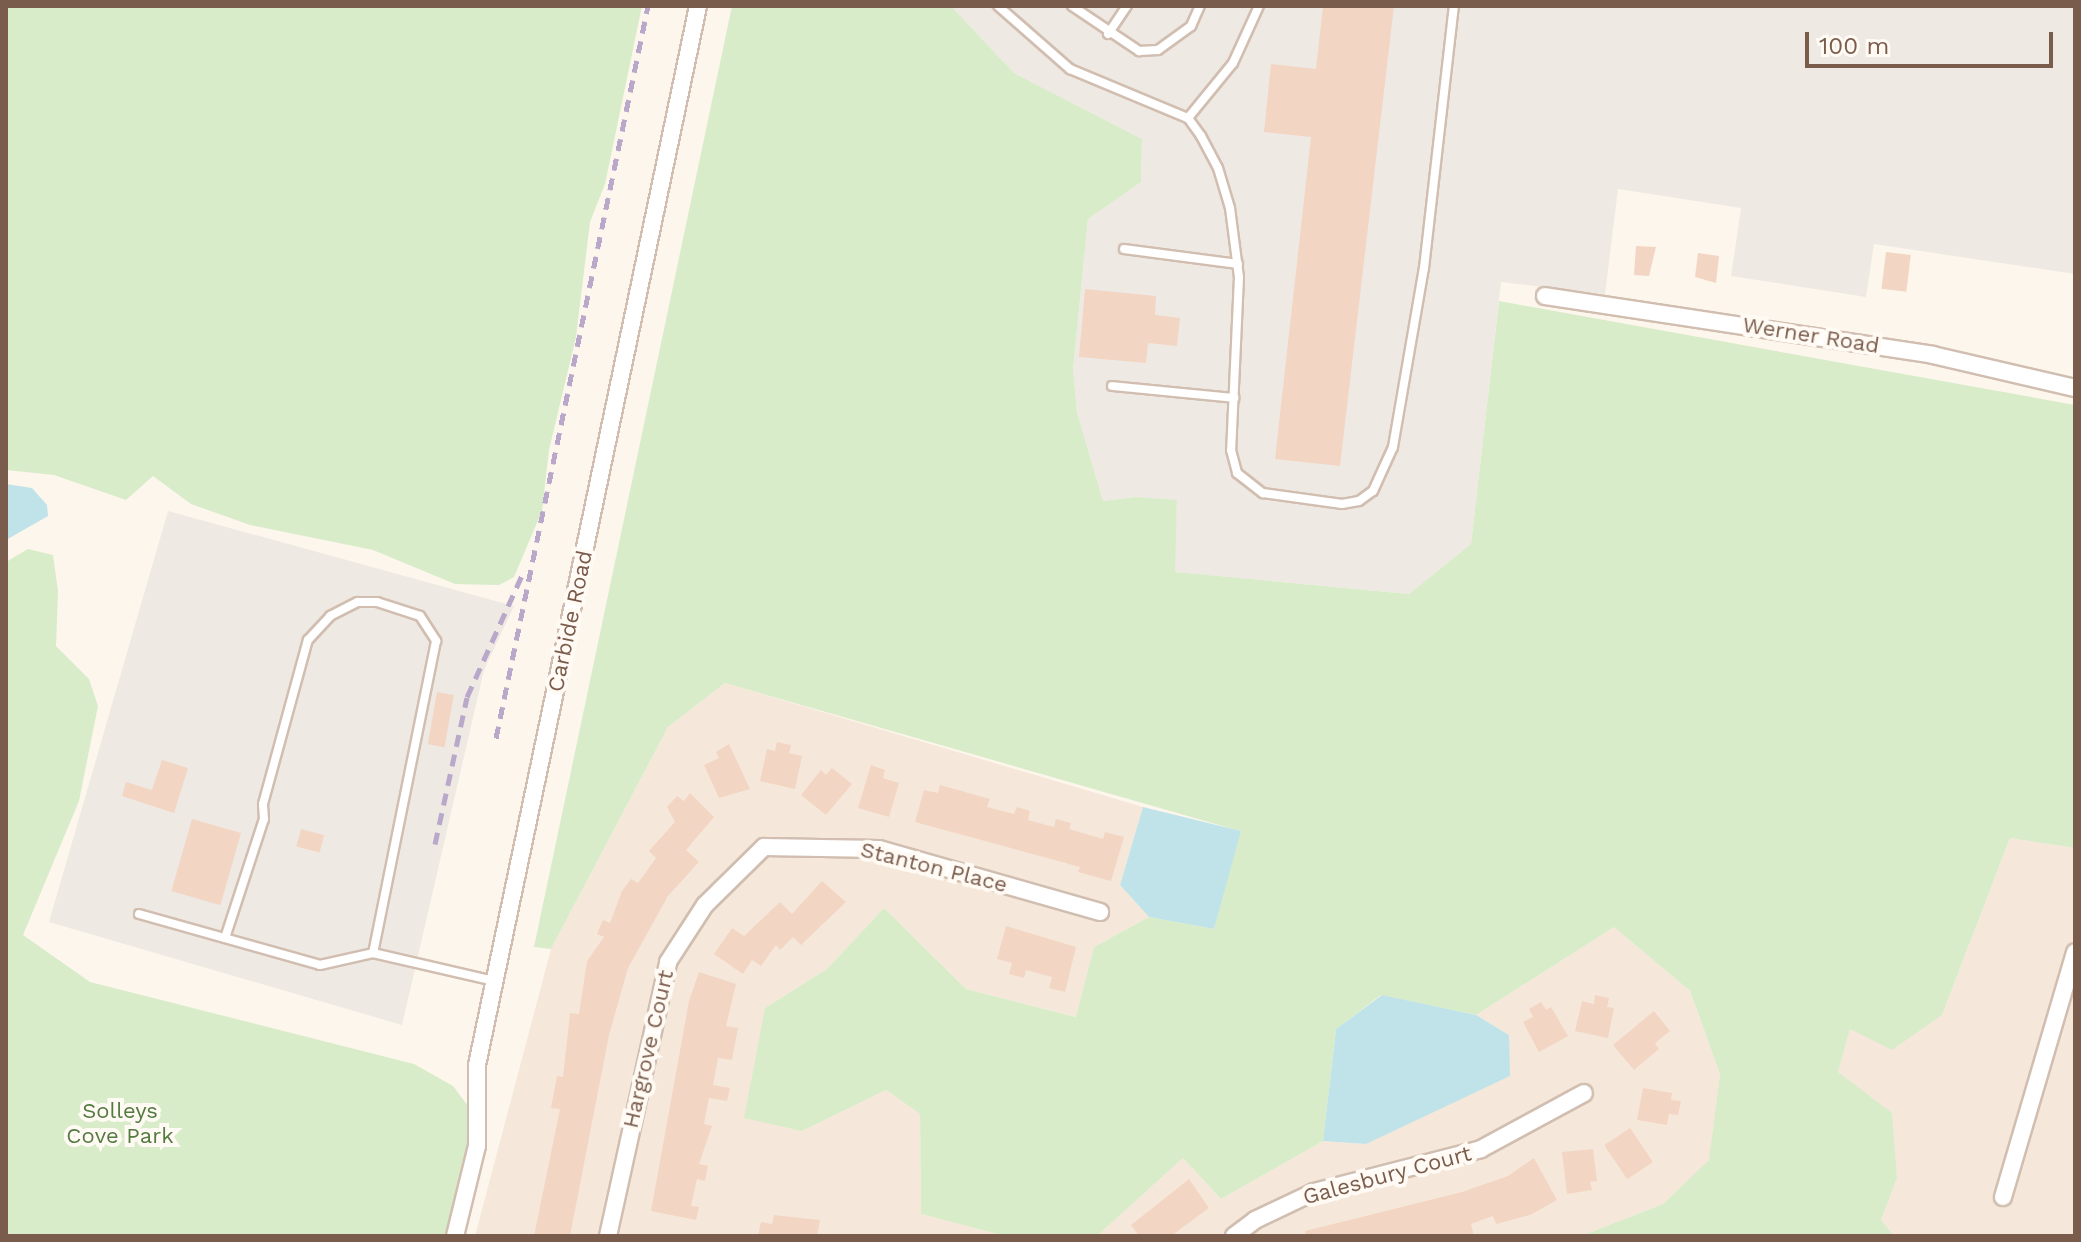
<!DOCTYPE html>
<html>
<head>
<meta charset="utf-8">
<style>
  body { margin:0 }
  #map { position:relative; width:2081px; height:1242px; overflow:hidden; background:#fdf6ec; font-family:"Work Sans",sans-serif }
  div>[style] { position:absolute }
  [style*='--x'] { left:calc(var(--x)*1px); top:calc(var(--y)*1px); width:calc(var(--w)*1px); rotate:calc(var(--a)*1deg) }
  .residential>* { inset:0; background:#f5e8da }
  .industrial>* { inset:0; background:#efe9e4 }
  .green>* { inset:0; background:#d8ecc9 }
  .water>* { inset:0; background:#bfe3e8 }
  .building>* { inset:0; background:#f3d5c3; transform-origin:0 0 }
  .roads { filter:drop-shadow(2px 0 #d1beb0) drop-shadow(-2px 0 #d1beb0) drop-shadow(0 2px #d1beb0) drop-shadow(0 -2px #d1beb0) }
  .lane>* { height:8px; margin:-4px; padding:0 4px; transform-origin:4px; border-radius:4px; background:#fff }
  .street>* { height:16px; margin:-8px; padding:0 8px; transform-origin:8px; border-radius:8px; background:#fff }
  .rail>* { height:5px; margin-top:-2.5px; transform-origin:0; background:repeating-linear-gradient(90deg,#b9a8c9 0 12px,transparent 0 20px) }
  span { translate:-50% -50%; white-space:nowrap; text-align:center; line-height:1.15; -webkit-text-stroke:8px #fffaf3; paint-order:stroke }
  .street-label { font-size:22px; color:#7a5c4d }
  .park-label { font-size:22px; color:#537a41 }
  .frame { position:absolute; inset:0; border:8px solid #7a5c4d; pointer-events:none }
  .scale { position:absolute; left:1805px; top:32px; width:248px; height:36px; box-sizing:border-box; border:4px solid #7a5c4d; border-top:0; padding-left:10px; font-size:24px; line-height:28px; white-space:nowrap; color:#7a5c4d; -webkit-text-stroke:6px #fffaf3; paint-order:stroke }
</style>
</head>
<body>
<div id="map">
  <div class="residential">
    <div style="clip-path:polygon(725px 683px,1143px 807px,1120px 885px,1149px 917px,1094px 947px,1077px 1017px,966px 989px,884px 908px,827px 969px,765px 1008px,802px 1131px,886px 1090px,920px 1114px,921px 1214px,1005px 1236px,475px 1236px,551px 949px,668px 727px)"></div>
    <div style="clip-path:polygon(2010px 838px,2075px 848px,2075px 1236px,1894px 1236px,1881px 1220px,1897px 1178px,1838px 1072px,1850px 1028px,1942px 1015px)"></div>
    <div style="clip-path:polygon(1614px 927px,1690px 991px,1720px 1074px,1710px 1160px,1663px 1204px,1581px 1236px,1097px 1236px,1183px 1158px,1221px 1199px,1323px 1141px,1366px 1144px,1509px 1035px,1476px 1015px)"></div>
  </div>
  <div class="industrial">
    <div style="clip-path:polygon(951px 6px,2075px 6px,2075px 274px,1874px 244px,1866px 297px,1731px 276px,1741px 208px,1618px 189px,1605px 294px,1501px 282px,1471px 544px,1409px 594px,1174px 572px,1177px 501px,1136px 497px,1103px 501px,1077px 412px,1073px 370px,1088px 219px,1141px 182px,1142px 139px,1014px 73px)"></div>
    <div style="clip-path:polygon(168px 511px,514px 606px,484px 670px,402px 1025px,49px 922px)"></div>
  </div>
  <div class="green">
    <div style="clip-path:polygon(6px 6px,642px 6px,605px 184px,590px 222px,576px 337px,549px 450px,542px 511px,514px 577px,499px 585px,455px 584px,373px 550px,250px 525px,191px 504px,153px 476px,126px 500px,54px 475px,6px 470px)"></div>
    <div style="clip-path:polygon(732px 6px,951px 6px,1014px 73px,1142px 139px,1141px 182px,1088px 219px,1073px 370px,1077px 412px,1103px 501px,1136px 497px,1177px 500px,1175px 572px,1409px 594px,1471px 544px,1499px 301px,2075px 405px,2075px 848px,2010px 838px,1942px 1015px,1892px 1050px,1850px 1029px,1838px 1072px,1892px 1113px,1897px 1178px,1881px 1220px,1894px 1236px,1581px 1236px,1663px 1204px,1709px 1160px,1720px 1074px,1690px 991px,1614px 927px,1476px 1015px,1381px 995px,1336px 1029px,1323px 1141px,1221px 1199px,1183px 1158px,1097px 1236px,1005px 1236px,921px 1214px,920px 1114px,886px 1090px,802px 1131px,744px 1118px,765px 1008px,827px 969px,884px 908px,966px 989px,1076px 1017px,1094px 947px,1149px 917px,1214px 929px,1240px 831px,725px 683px,668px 727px,551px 949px,534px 947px)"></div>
    <div style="clip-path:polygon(28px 549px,53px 555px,58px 591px,56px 646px,89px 679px,98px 706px,79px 801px,23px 935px,90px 982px,414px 1064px,453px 1086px,468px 1106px,468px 1140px,446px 1236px,6px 1236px,6px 562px)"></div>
  </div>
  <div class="water">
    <div style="clip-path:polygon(6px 484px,32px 488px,47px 505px,48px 516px,6px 540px)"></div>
    <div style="clip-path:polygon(1143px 807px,1241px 831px,1214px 929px,1149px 917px,1120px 885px)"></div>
    <div style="clip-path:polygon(1382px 995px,1476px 1015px,1509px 1035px,1510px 1076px,1366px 1144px,1323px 1141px,1336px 1029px)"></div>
  </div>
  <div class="building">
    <div style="clip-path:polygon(1323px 6px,1394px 6px,1340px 466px,1275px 459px,1311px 137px,1264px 132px,1271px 64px,1316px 69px)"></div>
    <div style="clip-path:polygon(1636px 246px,1656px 247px,1649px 276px,1634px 275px)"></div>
    <div style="left:1886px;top:252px;width:25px;height:37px;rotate:7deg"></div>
    <div style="clip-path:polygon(1698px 253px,1719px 256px,1716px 283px,1695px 277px)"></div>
    <div style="clip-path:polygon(1085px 289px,1156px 296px,1155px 315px,1180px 318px,1177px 346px,1148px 343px,1146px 363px,1079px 357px)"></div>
    <div style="left:437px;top:692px;width:17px;height:53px;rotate:10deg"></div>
    <div style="clip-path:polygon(777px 742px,791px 745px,789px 753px,802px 756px,795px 789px,760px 781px,767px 749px,775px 751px)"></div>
    <div style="clip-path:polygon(729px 744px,750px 789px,719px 798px,704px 765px,719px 758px,716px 752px)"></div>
    <div style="clip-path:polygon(162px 760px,188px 768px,174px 813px,122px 796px,126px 782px,152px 790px)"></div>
    <div style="clip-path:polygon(871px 765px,885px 770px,883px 778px,899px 783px,889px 817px,858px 808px)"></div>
    <div style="clip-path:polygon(832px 768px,852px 784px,826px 815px,801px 795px,821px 770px,826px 775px)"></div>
    <div style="clip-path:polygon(940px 785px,990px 799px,987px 807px,1014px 814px,1017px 807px,1030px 811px,1028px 820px,1054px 827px,1056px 819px,1071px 823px,1069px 829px,1103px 839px,1105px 832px,1124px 837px,1111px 881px,1078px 872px,1080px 867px,915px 822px,924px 790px,938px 793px)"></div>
    <div style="clip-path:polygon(690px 793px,714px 817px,686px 850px,699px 862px,668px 896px,628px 968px,609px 1035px,570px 1236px,534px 1236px,560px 1109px,551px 1108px,557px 1076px,563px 1077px,570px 1013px,579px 1014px,587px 961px,604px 937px,597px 934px,603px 920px,610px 923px,622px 891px,631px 879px,638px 883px,656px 858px,649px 851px,675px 822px,667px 807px,677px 796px,684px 801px)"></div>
    <div style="left:192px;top:819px;width:51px;height:75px;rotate:16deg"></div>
    <div style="left:301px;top:829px;width:24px;height:18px;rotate:15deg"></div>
    <div style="clip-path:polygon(822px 881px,846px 902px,801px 945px,793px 937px,780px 950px,776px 945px,761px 966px,752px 960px,743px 974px,714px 954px,732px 928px,744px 936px,780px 902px,792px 914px)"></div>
    <div style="clip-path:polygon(1006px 926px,1076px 947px,1065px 992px,1049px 988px,1052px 977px,1026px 970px,1024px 978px,1009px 974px,1012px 963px,997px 959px)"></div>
    <div style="clip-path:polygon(699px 972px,736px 984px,726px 1026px,738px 1028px,732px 1060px,718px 1058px,713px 1085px,730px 1088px,727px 1101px,709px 1098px,704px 1124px,712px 1126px,699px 1164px,708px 1166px,705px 1181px,697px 1179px,691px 1206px,699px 1207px,696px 1220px,651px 1211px,689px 1001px)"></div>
    <div style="clip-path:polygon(1595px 995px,1609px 998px,1607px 1007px,1614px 1008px,1608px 1038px,1575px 1031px,1582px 1001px,1594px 1004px)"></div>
    <div style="clip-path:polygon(1541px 1002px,1546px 1010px,1551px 1007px,1568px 1036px,1539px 1052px,1523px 1022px,1533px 1017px,1529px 1009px)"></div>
    <div style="clip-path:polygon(1654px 1011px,1670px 1031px,1655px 1043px,1659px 1049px,1634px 1070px,1613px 1045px)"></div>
    <div style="clip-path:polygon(1643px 1088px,1672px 1093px,1671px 1100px,1681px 1101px,1678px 1115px,1669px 1114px,1667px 1125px,1637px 1120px)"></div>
    <div style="left:1630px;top:1128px;width:41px;height:31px;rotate:56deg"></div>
    <div style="clip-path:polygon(1593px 1149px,1597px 1181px,1590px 1182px,1592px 1190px,1567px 1194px,1562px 1152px)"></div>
    <div style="clip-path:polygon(1534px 1158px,1557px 1200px,1530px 1215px,1496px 1224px,1493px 1216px,1471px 1224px,1474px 1236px,1306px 1236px,1305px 1231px,1462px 1192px,1508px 1176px)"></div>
    <div style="clip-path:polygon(1189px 1179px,1209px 1208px,1171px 1236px,1139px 1236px,1131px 1225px)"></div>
    <div style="clip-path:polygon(774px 1215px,820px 1220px,817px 1236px,758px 1236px,761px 1222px,772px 1224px)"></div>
  </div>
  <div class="roads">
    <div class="lane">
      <div style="--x:998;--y:6;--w:96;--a:41.2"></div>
      <div style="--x:1070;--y:69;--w:128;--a:22.6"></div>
      <div style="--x:1188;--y:118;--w:22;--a:54"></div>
      <div style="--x:1201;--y:136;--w:36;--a:62"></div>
      <div style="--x:1218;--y:168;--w:42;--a:73.3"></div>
      <div style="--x:1230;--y:208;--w:70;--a:82.6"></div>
      <div style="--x:1239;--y:277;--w:173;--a:92.6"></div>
      <div style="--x:1231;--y:450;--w:24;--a:75"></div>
      <div style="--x:1237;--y:473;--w:33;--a:38"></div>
      <div style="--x:1263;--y:493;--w:80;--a:7.9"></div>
      <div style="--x:1342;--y:504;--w:17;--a:-10"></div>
      <div style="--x:1359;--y:501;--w:17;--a:-36"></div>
      <div style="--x:1373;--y:491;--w:48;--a:-65.6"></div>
      <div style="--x:1393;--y:447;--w:182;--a:-80.2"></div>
      <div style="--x:1424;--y:268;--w:264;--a:-83.5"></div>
      <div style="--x:1072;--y:6;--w:81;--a:33.9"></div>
      <div style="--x:1139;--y:51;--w:19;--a:-3"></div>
      <div style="--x:1158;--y:50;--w:41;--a:-36"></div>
      <div style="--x:1191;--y:26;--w:22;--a:-66"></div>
      <div style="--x:1108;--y:34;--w:34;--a:-56"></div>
      <div style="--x:1188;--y:118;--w:71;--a:-50.7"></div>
      <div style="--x:1233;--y:63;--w:63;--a:-65.5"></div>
      <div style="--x:1124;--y:249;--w:115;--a:7.5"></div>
      <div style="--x:1112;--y:386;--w:123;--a:5.6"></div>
      <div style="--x:139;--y:914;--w:188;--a:15.7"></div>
      <div style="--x:320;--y:965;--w:54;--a:-12.8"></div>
      <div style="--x:373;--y:953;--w:124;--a:13"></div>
      <div style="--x:225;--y:938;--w:125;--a:-71.9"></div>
      <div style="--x:264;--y:819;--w:15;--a:-94"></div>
      <div style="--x:263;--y:804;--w:170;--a:-74.7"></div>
      <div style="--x:308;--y:640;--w:33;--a:-47"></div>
      <div style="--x:330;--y:616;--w:31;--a:-27"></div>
      <div style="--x:358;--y:602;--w:19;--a:0"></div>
      <div style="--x:377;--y:602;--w:45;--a:18"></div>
      <div style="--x:420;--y:616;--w:30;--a:57"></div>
      <div style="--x:436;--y:641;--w:318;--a:101.4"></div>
    </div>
    <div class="street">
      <div style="--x:1545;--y:296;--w:392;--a:8.6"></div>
      <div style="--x:1933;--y:355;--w:146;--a:13.1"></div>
      <div style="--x:2003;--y:1197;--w:255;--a:-73.6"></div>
      <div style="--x:455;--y:1236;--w:93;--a:-76.3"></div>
      <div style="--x:477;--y:1146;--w:81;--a:-90"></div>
      <div style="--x:477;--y:1065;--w:1082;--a:-78.21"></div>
      <div style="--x:608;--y:1236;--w:280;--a:-77.6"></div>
      <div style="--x:668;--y:962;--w:68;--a:-57"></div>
      <div style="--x:705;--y:905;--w:83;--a:-44.5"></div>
      <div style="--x:764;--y:847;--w:115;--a:1"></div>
      <div style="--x:879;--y:849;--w:230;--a:15.9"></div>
      <div style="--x:1234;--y:1236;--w:26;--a:-37"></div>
      <div style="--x:1255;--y:1220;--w:65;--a:-25.4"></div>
      <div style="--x:1314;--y:1192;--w:172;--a:-14.4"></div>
      <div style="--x:1481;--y:1149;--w:117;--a:-28.5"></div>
    </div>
  </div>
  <div class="rail">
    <div style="--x:496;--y:738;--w:748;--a:-78.27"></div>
    <div style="--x:435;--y:844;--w:150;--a:-77.7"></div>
    <div style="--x:467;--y:697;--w:134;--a:-65.7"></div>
  </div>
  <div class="street-label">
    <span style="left:1811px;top:335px;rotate:9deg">Werner Road</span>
    <span style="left:570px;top:621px;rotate:-78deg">Carbide Road</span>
    <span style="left:934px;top:867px;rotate:14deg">Stanton Place</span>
    <span style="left:648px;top:1049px;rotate:-77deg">Hargrove Court</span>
    <span style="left:1387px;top:1175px;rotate:-15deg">Galesbury Court</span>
  </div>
  <div class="park-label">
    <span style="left:120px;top:1123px">Solleys<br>Cove Park</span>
  </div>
  <div class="frame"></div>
  <div class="scale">100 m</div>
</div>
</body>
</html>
